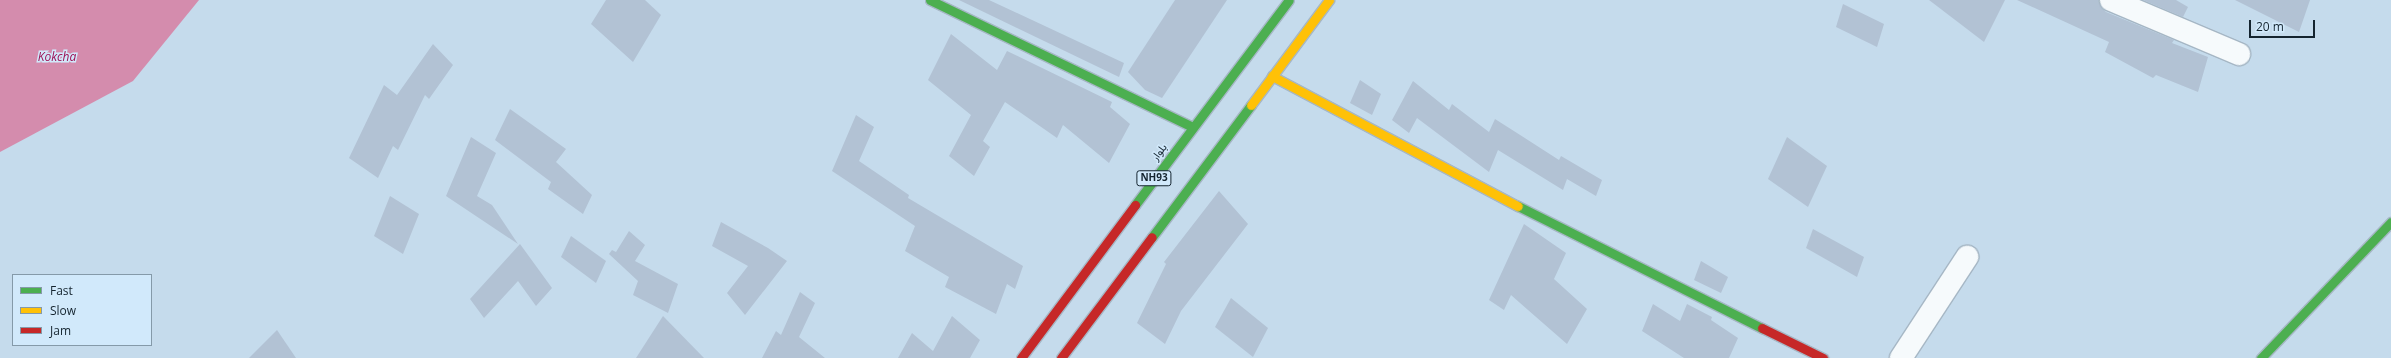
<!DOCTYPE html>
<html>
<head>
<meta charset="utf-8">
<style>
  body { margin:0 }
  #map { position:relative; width:2391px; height:358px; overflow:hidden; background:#c5dbec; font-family:"Open Sans",Vazirmatn,sans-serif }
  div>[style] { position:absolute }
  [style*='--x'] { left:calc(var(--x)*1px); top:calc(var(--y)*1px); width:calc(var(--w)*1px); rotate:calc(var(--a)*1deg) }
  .water>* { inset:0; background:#d48cad }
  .building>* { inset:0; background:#b2c2d4 }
  .roads { filter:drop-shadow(1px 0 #a6b7c5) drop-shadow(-1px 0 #a6b7c5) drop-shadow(0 1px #a6b7c5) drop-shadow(0 -1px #a6b7c5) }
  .street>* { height:22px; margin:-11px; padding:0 11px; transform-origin:11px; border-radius:11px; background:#f6fafc }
  .fast>* { height:9px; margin:-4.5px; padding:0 4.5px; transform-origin:4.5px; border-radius:4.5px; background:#4caf50 }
  .slow>* { height:9px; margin:-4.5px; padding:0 4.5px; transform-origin:4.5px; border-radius:4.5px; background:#ffc107 }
  .jam>* { height:9px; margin:-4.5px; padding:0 4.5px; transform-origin:4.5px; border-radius:4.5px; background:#c62828 }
  span { translate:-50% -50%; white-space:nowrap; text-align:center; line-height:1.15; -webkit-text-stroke:3px #d1e9fb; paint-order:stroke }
  .shield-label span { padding:1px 3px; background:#d1e9fb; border:1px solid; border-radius:3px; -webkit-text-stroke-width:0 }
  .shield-label { font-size:10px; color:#14242f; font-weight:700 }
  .street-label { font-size:11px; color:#14242f }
  .water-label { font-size:12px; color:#9e1155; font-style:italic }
  .legend { position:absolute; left:12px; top:274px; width:140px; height:72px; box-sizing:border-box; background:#d1e9fb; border:1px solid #859aa9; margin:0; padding:5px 7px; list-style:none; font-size:12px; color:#14242f }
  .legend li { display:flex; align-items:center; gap:8px; height:20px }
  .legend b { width:20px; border:1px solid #859aa9 }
  .scale { position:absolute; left:2249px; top:20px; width:66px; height:18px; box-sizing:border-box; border:2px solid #14242f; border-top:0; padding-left:5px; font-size:12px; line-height:14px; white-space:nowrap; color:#14242f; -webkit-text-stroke:3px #d1e9fb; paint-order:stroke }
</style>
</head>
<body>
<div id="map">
  <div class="water">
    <div style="clip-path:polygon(0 0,199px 0,133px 81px,0 152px)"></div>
  </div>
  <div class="building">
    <div style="clip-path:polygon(606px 0,645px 0,661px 15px,633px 62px,591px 24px)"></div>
    <div style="clip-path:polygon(959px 0,989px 0,1124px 63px,1119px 77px)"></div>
    <div style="clip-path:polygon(1175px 0,1227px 0,1162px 98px,1145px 90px,1128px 72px)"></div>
    <div style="clip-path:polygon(1929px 0,2005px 0,1984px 42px)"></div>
    <div style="clip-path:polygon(2017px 0,2099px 0,2101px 7px,2106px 12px,2174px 40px,2172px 43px,2208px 57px,2198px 92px,2156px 75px,2153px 78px,2105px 52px,2109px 42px)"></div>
    <div style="clip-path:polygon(2143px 0,2176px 0,2188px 7px,2183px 17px)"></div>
    <div style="clip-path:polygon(2235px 0,2310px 0,2299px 32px)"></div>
    <div style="clip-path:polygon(1843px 4px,1884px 24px,1877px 47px,1836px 27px)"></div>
    <div style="clip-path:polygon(951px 34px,997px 70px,1007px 51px,1112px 102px,1110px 107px,1130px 124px,1109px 163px,1063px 125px,1057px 138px,1005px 102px,983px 141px,990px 147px,974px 176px,949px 156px,971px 115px,928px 80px)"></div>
    <div style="clip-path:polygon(433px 44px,453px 65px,429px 99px,425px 95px,398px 150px,393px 146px,378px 178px,349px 158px,384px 85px,397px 95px)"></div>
    <div style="clip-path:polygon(1360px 80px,1381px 94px,1372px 115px,1350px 103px)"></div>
    <div style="clip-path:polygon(1413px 81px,1449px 110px,1452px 104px,1489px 132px,1495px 119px,1559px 160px,1561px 156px,1602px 180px,1596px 196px,1567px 179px,1563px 190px,1498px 150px,1489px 172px,1417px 118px,1409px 133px,1392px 120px)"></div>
    <div style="clip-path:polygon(510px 109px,566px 149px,556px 162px,592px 195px,583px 214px,548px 189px,551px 182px,495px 140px)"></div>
    <div style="clip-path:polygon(856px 115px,874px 127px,859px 161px,909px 195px,908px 198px,1023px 266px,1015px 289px,1007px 284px,996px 314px,945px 287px,949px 277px,905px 251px,915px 226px,832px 171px)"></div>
    <div style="clip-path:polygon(471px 137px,496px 153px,477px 196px,492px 205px,518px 244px,446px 196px)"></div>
    <div style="clip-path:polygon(1787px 137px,1827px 166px,1808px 207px,1768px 179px)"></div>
    <div style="clip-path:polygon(1219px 191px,1248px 224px,1181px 311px,1165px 344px,1137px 323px,1166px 264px,1164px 262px)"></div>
    <div style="clip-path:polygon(390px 196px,419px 214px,403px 254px,374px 236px)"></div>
    <div style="clip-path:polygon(721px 222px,768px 248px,787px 261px,745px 315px,727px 293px,748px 266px,712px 246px)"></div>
    <div style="clip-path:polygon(1524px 224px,1566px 253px,1554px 279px,1587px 309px,1567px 344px,1511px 295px,1504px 310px,1489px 300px)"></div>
    <div style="clip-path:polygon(1813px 229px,1864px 257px,1857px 277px,1806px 248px)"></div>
    <div style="clip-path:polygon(629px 231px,645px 245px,635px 261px,678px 284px,668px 313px,633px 295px,638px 281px,609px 254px,612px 250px,616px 252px)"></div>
    <div style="clip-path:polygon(571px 236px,606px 261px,596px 283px,561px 257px)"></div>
    <div style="clip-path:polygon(520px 244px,552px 288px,536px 306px,518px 281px,484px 318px,470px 299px)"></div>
    <div style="clip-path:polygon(1701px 261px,1728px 277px,1721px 293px,1694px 280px)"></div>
    <div style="clip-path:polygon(800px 292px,815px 303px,799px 337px,825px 358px,762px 358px,776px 331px,781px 335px)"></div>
    <div style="clip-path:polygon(1231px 298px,1268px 328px,1253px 357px,1215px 327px)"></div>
    <div style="clip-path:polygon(1653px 304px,1680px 321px,1687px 304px,1712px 317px,1711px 320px,1738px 338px,1729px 358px,1684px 358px,1642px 331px)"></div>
    <div style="clip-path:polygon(663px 316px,704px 358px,636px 358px)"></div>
    <div style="clip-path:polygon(952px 316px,980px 340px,970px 358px,898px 358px,912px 333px,933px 351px)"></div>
    <div style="clip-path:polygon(277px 330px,296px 358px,249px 358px)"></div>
  </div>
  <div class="roads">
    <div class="street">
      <div style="--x:2111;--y:0;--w:139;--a:22.9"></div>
      <div style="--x:1901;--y:358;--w:121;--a:-56.8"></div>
    </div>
    <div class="fast">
      <div style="--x:930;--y:0;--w:292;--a:25.8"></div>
      <div style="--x:1135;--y:205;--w:256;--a:-53.1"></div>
      <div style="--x:1518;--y:206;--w:273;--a:26.6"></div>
      <div style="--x:1152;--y:237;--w:165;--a:-53.1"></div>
      <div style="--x:2261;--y:358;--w:188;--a:-46.3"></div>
    </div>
    <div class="slow">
      <div style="--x:1272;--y:76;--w:278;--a:27.9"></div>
      <div style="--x:1251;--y:105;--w:131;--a:-53.4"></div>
    </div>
    <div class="jam">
      <div style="--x:1762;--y:328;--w:68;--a:26.2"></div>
      <div style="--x:1021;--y:358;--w:191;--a:-53.3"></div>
      <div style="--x:1061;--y:358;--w:151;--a:-53.1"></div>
    </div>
  </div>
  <div class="shield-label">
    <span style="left:1154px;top:178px">NH93</span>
  </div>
  <div class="street-label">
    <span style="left:1159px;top:152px;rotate:-53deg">بلوار</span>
  </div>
  <div class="water-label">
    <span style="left:57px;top:57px">Kokcha</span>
  </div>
  <ul class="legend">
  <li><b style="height:5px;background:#4caf50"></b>Fast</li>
  <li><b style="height:5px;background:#ffc107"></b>Slow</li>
  <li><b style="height:5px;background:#c62828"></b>Jam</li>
  </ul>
  <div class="scale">20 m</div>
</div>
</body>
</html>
